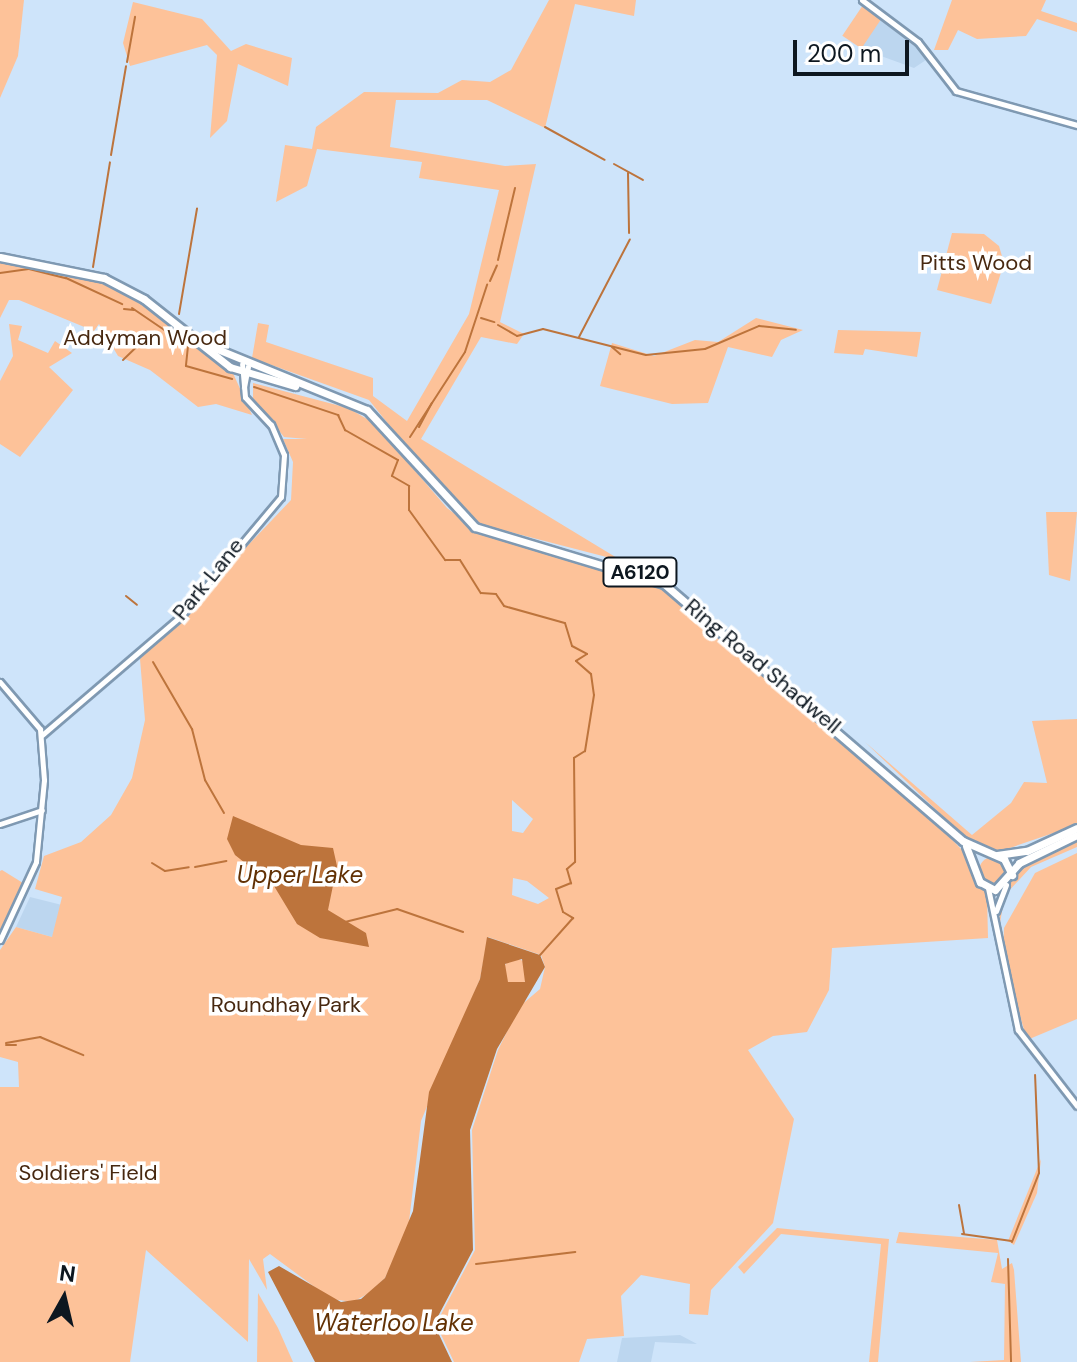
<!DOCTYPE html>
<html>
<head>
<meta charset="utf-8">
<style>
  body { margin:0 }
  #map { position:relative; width:1077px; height:1362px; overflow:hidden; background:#cee4fa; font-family:"DM Sans",sans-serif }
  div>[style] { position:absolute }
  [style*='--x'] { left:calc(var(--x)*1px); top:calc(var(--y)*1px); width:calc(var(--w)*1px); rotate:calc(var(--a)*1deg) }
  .built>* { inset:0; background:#bcd6ef }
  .green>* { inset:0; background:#fdc299; transform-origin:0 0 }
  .round { border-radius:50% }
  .water>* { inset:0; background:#bd743c }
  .stream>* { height:2px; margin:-1px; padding:0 1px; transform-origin:1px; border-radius:1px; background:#bd743c }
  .roads { filter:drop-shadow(2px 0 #7f99b2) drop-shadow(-2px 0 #7f99b2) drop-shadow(0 2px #7f99b2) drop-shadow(0 -2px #7f99b2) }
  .secondary>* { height:5px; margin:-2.5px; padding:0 2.5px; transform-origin:2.5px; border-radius:2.5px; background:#fff }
  .highway>* { height:7px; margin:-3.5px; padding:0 3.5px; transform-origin:3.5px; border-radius:3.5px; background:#fff }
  span { translate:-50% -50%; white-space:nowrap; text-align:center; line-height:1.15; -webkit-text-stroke:7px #fff; paint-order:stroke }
  .shield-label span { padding:2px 6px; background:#fff; border:2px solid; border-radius:6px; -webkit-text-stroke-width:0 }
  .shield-label { font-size:20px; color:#0d1720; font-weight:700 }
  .park-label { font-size:22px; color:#472810 }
  .street-label { font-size:22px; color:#0d1720 }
  .water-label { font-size:24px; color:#623104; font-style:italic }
  .north { position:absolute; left:24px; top:1258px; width:80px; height:80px; -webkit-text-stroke:6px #fff; paint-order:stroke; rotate:8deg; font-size:22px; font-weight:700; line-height:32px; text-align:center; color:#0d1720 }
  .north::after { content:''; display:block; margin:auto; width:28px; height:36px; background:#0d1720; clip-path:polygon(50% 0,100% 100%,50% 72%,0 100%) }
  .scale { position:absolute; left:793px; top:40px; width:116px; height:36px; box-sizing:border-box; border:4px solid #0d1720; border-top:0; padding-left:10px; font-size:24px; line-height:28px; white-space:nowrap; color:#0d1720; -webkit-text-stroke:6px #fff; paint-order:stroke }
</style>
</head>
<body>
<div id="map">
  <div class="built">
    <div style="clip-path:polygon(882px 18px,924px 53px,926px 60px,914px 68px,859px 48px)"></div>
    <div style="clip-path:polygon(30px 897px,58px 904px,76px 909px,52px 937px,16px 927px)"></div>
    <div style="clip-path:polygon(680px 1335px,697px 1344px,655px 1342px,651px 1362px,617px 1362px,622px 1338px)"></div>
  </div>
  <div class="green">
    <div style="clip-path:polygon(0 0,24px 0,18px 56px,0 98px)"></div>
    <div style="clip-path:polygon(549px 0,636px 0,634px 16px,575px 4px,545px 128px,487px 100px,396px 100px,390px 147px,505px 166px,536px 164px,500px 322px,524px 334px,517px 344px,481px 337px,421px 439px,622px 561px,479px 524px,454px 506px,369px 400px,252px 358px,258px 323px,269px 325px,266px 342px,373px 378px,373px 396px,407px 421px,469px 314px,499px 190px,419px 178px,422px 162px,317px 149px,307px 186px,276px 202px,285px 145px,312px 149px,316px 127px,364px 92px,438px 93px,462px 80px,490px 82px,511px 70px)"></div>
    <div style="clip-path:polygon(952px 0,1046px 0,1041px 11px,1077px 23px,1077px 32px,1037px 19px,1026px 36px,977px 39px,958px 30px,948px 50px,934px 50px)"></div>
    <div style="clip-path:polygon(133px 2px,202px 19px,231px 51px,246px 44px,292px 58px,288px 86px,238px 64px,227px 121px,210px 138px,217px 55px,207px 45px,130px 66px,123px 43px)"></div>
    <div style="left:863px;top:5px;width:23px;height:37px;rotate:34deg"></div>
    <div style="clip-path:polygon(952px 233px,984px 234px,999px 246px,1004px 263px,991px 304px,937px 290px)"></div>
    <div style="clip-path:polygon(0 261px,106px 282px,133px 295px,232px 371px,252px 415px,216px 404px,198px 407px,150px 370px,118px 356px,99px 324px,94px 331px,19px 300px,9px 300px,0 318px)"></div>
    <div style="clip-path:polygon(756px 318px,803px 330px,781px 340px,772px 357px,728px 347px,708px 403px,672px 404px,600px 386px,612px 343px,654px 356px,695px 340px,718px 342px)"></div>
    <div style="clip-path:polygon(9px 324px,22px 326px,18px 340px,48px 353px,55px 341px,72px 353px,49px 367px,73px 390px,20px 457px,0 444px,0 381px,13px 356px)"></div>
    <div style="clip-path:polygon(838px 330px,921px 332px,917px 357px,865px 349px,863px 355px,834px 353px)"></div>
    <div style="clip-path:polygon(evenodd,253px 383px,348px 408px,374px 423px,447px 508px,480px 533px,662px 586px,935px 822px,964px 852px,987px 895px,988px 938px,832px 948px,829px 990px,807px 1032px,773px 1036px,748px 1050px,794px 1119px,773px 1223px,711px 1290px,708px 1315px,689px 1314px,690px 1284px,641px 1275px,621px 1296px,624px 1336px,587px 1339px,579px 1362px,454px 1362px,436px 1324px,475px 1250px,472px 1130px,498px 1050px,519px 1007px,540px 989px,545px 967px,541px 955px,488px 937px,480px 979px,421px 1121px,408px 1230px,385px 1278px,369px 1293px,353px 1302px,331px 1299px,270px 1254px,263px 1259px,267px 1290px,249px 1259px,248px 1342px,146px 1250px,130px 1362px,0 1362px,0 1087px,19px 1087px,18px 1062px,0 1057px,0 950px,16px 927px,52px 937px,62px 897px,35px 889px,44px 856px,81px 842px,111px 815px,132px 778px,145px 720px,140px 659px,291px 500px,293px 462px,283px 439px,307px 439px,284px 437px,253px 398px,253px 383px,512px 800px,533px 819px,523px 833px,512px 831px,512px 800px,253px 383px,513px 878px,527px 881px,549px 898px,538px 904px,512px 895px,513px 878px)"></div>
    <div style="clip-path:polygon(1046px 512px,1077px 512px,1070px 581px,1049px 575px)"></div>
    <div style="clip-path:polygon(1077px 719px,1077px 825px,1001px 851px,971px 843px,865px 742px,972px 835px,1011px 803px,1024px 782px,1047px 783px,1032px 721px)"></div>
    <div style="clip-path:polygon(1077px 838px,1077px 847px,1031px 867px,1005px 895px,999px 928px,1000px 904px,1019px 866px)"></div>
    <div style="clip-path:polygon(1077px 853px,1077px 1019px,1027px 1040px,1003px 957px,1004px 928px,1035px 873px)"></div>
    <div class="round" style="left:979px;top:857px;width:28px;height:28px"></div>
    <div style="clip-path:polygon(2px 870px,23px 883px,0 930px,0 871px)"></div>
    <div class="round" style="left:503px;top:959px;width:26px;height:26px"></div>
    <div style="clip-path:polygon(1041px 1159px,1037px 1193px,1014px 1245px,1008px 1241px)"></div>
    <div style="clip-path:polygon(777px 1228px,889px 1239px,878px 1362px,869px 1362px,881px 1244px,781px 1234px,744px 1274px,738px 1267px)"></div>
    <div style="clip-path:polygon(899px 1232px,997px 1240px,1002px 1269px,1012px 1263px,1014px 1270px,1021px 1362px,970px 1362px,1004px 1360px,1005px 1284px,991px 1282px,998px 1253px,896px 1243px)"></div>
    <div style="clip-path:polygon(258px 1293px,278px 1328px,293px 1362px,257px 1362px)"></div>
  </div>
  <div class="water">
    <div style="clip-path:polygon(233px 816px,301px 845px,333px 848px,337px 866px,328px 910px,366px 933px,369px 947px,320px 938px,297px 924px,274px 886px,235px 855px,227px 839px)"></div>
    <div style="clip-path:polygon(evenodd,487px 937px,540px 955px,545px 967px,497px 1049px,470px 1130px,473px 1250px,434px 1324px,452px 1362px,315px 1362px,268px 1272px,279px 1266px,341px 1302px,361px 1299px,385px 1278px,413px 1211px,429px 1092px,480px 979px,487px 937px,522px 959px,525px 982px,508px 982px,505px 964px,522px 959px)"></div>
  </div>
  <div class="stream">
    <div style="--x:127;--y:62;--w:46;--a:-79.9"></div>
    <div style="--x:545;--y:127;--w:68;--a:28.8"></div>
    <div style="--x:111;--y:155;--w:90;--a:-80.4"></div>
    <div style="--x:614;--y:164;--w:33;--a:29"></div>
    <div style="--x:628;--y:173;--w:60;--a:89"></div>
    <div style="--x:498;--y:260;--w:74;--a:-76.7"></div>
    <div style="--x:93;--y:267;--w:106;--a:-80.8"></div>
    <div style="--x:0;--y:273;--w:29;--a:-8"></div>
    <div style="--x:29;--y:269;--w:38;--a:14"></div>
    <div style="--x:66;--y:278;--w:62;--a:24.9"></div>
    <div style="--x:490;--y:281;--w:17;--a:-66"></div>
    <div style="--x:132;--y:308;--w:68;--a:34.2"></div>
    <div style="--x:188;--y:346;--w:20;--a:96"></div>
    <div style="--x:186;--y:366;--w:48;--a:15.8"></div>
    <div style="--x:124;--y:309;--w:10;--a:6"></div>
    <div style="--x:179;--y:314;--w:107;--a:-80.3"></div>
    <div style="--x:481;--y:318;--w:14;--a:17"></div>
    <div style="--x:498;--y:325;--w:22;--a:30"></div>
    <div style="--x:517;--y:336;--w:27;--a:-15"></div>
    <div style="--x:543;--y:329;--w:106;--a:14.2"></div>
    <div style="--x:646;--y:355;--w:59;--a:-5.8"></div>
    <div style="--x:705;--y:349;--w:59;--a:-23.1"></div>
    <div style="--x:759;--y:326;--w:37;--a:6"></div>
    <div style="--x:579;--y:337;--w:110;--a:-62.5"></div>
    <div style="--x:612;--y:347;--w:11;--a:41"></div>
    <div style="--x:123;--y:360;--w:28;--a:-44"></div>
    <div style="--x:143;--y:341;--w:10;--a:6"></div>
    <div style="--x:254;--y:387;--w:89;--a:18.4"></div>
    <div style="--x:338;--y:415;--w:17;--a:65"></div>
    <div style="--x:345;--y:430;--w:61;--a:29.5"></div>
    <div style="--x:398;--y:460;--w:17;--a:111"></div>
    <div style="--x:392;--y:476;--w:20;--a:30"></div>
    <div style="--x:409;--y:486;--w:24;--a:90"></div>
    <div style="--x:409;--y:510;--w:62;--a:54.2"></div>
    <div style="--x:445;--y:560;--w:15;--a:0"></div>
    <div style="--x:460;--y:560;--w:39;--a:58"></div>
    <div style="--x:481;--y:593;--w:15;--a:4"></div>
    <div style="--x:496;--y:594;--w:14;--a:56"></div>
    <div style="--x:504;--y:606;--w:63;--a:15.6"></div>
    <div style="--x:565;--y:623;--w:24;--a:73"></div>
    <div style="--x:572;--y:646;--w:17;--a:28"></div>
    <div style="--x:587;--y:654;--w:13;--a:148"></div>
    <div style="--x:576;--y:661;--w:20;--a:41"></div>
    <div style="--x:591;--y:674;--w:21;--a:82"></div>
    <div style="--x:594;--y:695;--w:57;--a:99.1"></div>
    <div style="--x:585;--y:751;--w:13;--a:148"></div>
    <div style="--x:574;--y:758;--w:104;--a:89.4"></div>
    <div style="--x:575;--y:862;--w:11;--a:139"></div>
    <div style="--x:567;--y:869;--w:15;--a:74"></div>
    <div style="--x:571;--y:883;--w:16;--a:158"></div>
    <div style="--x:556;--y:889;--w:24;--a:73"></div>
    <div style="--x:563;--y:912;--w:12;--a:31"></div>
    <div style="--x:573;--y:918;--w:50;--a:131.7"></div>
    <div style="--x:419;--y:427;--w:27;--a:-62"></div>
    <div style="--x:410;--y:437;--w:101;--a:-57.1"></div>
    <div style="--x:465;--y:352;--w:71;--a:-71.8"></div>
    <div style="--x:126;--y:596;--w:14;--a:39"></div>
    <div style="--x:153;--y:662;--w:78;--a:59.8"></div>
    <div style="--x:192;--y:729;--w:53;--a:75.7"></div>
    <div style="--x:205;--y:780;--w:38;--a:60"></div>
    <div style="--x:152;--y:863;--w:15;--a:32"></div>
    <div style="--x:165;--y:871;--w:24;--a:-9"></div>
    <div style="--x:195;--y:867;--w:32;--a:-11"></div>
    <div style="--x:345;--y:922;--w:54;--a:-14"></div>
    <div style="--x:397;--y:909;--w:70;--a:19.2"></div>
    <div style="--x:6;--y:1043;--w:35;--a:-10"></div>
    <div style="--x:40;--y:1037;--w:47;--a:22.7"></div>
    <div style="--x:6;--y:1045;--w:10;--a:0"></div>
    <div style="--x:959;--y:1205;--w:29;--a:80"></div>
    <div style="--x:962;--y:1234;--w:50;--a:8"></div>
    <div style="--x:1012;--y:1242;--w:74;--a:-68.6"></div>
    <div style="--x:1039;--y:1173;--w:98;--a:-92.3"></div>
    <div style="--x:1008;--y:1259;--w:103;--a:88.3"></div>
    <div style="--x:476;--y:1264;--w:100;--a:-6.9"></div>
  </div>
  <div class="roads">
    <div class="secondary">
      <div style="--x:862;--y:0;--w:70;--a:36.9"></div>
      <div style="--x:918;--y:42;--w:62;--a:52.2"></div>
      <div style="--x:956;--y:91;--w:126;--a:15.7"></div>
      <div style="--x:244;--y:387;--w:21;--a:-79"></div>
      <div style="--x:0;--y:682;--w:62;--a:49.6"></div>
      <div style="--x:40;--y:729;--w:51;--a:85.5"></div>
      <div style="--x:44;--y:780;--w:82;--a:95.6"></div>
      <div style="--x:36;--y:862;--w:86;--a:114.8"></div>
      <div style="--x:42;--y:735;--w:183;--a:-40.6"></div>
      <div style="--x:181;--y:616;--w:155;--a:-50"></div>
      <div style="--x:281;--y:497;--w:42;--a:-85.9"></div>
      <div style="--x:284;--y:455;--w:33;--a:-113"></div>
      <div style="--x:271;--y:425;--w:38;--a:-133"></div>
      <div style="--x:245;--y:397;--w:33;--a:-95"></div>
      <div style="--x:0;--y:824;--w:44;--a:-18.4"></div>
      <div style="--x:988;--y:888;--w:145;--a:78.1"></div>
      <div style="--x:1018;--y:1030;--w:96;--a:52.2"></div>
      <div style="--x:996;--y:911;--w:28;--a:-69"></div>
    </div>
    <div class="highway">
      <div style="--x:0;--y:257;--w:106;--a:11.4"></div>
      <div style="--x:104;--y:278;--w:45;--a:27.7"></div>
      <div style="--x:144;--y:299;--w:110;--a:38.3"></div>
      <div style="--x:230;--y:367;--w:68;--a:16.3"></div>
      <div style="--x:200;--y:342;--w:180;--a:22.2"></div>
      <div style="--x:367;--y:410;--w:159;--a:47.3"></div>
      <div style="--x:475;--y:527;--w:197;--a:16.8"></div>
      <div style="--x:664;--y:584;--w:394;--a:40.7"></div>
      <div style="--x:963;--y:841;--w:45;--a:23.7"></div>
      <div style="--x:1004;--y:859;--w:18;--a:63"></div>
      <div style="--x:966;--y:846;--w:39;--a:69"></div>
      <div style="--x:980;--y:882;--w:17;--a:28"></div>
      <div style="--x:995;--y:890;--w:36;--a:-48"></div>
      <div style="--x:1019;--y:863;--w:64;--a:-25.8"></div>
      <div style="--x:997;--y:855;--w:30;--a:-8"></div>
      <div style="--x:1027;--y:851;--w:55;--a:-24.7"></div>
    </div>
  </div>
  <div class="shield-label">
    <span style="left:640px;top:572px">A6120</span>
  </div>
  <div class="park-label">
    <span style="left:976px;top:263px">Pitts Wood</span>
    <span style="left:145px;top:338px">Addyman Wood</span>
    <span style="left:286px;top:1005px">Roundhay Park</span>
    <span style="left:88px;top:1173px">Soldiers' Field</span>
  </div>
  <div class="street-label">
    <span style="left:208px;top:579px;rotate:-51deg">Park Lane</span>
    <span style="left:763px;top:666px;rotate:40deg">Ring Road Shadwell</span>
  </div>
  <div class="water-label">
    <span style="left:300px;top:875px">Upper Lake</span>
    <span style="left:394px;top:1323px">Waterloo Lake</span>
  </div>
  <div class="north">N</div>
  <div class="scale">200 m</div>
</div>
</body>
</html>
